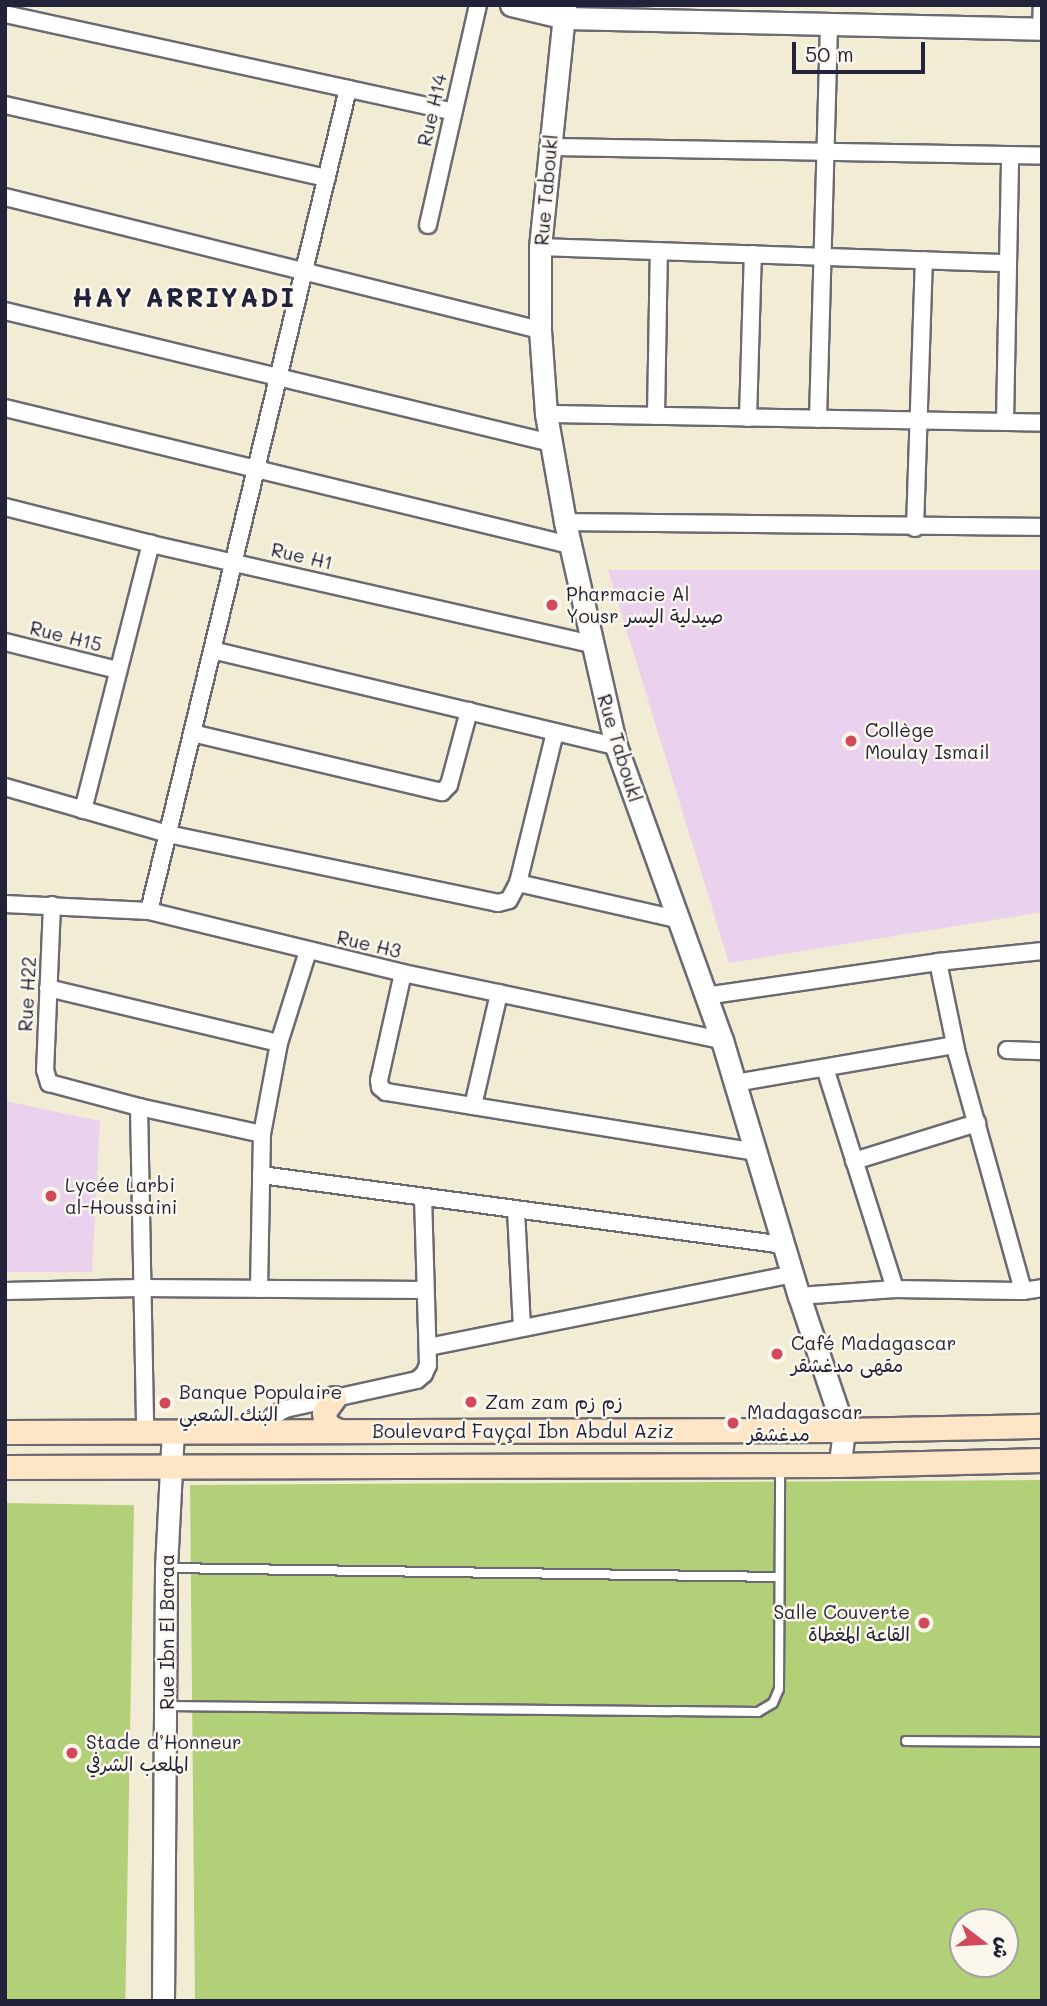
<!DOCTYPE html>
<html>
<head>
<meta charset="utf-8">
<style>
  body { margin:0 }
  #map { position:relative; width:1047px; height:2006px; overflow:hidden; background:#f3ecd5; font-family:Mali,"Playpen Sans Arabic",sans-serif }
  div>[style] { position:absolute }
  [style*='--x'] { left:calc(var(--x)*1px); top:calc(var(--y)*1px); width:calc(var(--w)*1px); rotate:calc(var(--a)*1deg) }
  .built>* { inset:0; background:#ead1ed }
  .green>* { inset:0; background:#b1d077; transform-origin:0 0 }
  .roads { filter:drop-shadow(2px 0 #6b6971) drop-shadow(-2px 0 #6b6971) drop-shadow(0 2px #6b6971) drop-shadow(0 -2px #6b6971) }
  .service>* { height:8px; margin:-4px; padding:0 4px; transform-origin:4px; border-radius:4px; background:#fff }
  .minor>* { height:16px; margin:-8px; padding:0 8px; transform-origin:8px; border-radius:8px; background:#fff }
  .tertiary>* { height:21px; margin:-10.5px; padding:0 10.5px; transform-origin:10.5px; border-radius:10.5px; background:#fff }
  .secondary>* { height:23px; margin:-11.5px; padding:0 11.5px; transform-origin:11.5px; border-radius:11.5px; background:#fde5c5 }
  .dots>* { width:19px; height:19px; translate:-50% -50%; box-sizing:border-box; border:4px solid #fbf7ec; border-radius:50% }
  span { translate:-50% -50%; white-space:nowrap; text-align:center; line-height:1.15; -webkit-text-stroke:5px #fbf7ec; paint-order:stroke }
  .street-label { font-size:19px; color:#22223b }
  .poi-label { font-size:19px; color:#22223b }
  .left { translate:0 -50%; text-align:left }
  .right { translate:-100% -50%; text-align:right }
  .district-label { font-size:26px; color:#22223b; font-weight:700; letter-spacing:2px }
  .frame { position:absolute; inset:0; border:7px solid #22223b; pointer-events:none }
  .north { position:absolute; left:949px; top:1908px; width:70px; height:70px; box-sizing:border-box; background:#fbf7ec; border:2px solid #a4a2a5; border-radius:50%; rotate:107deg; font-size:19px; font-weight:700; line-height:28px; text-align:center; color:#22223b }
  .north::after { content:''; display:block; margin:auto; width:24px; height:32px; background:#d1495b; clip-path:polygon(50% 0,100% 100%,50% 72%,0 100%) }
  .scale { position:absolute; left:792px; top:42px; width:133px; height:32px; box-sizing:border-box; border:4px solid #22223b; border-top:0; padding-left:9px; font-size:21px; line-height:24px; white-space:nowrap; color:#22223b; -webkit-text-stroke:5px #fbf7ec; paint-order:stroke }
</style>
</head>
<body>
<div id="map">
  <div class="built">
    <div style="clip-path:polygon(608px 570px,1042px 570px,1042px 912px,729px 963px)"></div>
    <div style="clip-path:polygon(5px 1101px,100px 1121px,92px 1272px,5px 1272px)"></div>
  </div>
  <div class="green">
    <div style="clip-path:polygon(evenodd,1042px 1480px,1042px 2001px,195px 2001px,190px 1485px,1042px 1480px,963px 1922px,1005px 1922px,1005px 1964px,963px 1964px,963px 1922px)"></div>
    <div style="left:5px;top:1503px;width:129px;height:498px;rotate:1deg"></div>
  </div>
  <div class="roads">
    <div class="service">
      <div style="--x:166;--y:1568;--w:613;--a:0.84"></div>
      <div style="--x:166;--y:1706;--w:592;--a:0.58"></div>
      <div style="--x:758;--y:1712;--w:17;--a:-31"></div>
      <div style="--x:773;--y:1703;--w:15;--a:-67"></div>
      <div style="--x:779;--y:1689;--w:220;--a:-89.7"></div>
      <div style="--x:906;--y:1741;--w:136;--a:0.4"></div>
    </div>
    <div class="minor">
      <div style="--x:5;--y:14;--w:459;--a:12.3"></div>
      <div style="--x:1041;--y:29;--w:24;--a:-88"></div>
      <div style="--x:5;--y:105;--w:330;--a:12.8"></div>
      <div style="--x:549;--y:147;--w:493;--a:1"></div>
      <div style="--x:5;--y:197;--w:551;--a:13.96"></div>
      <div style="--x:428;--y:225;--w:226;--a:-77.2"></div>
      <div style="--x:540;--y:247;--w:468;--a:2"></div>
      <div style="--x:5;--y:311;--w:562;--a:13.59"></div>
      <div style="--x:5;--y:408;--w:581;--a:13.63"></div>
      <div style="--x:546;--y:414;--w:496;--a:1"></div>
      <div style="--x:656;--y:416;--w:165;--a:-89"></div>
      <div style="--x:748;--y:418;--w:164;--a:-88.3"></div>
      <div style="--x:818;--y:419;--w:393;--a:-88.4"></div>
      <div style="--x:1005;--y:422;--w:266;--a:-88.9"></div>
      <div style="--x:5;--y:507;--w:151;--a:14.2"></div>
      <div style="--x:151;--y:544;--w:451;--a:12.8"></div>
      <div style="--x:565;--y:522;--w:477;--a:0.6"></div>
      <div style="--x:915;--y:528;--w:268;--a:-88.1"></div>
      <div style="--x:5;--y:642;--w:115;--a:14"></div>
      <div style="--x:212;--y:650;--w:415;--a:13.4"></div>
      <div style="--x:192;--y:733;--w:257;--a:13.3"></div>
      <div style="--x:442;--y:792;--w:10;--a:-45"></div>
      <div style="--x:449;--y:785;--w:77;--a:-74.9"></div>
      <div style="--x:5;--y:787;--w:170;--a:16.1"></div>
      <div style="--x:168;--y:834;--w:337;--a:11.8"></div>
      <div style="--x:498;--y:903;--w:11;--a:-15"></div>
      <div style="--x:509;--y:900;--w:19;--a:-62"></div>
      <div style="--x:518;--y:883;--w:155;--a:-76.2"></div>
      <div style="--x:83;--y:810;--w:275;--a:-75.7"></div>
      <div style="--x:518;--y:883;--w:162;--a:12.8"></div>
      <div style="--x:5;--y:904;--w:144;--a:2.8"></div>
      <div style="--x:149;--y:911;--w:261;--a:13.7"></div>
      <div style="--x:403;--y:973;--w:326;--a:11.9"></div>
      <div style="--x:52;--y:905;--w:165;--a:92.4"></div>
      <div style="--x:45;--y:1070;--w:14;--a:73"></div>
      <div style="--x:49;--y:1083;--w:93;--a:14.9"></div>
      <div style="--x:139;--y:1107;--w:126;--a:12.4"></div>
      <div style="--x:149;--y:911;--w:846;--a:-76.39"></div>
      <div style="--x:938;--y:962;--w:94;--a:78.3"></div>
      <div style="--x:957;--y:1054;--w:246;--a:74.4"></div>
      <div style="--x:403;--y:973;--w:110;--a:102.6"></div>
      <div style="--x:379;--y:1080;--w:7;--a:82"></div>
      <div style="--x:380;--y:1087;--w:8;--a:40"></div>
      <div style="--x:386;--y:1092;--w:375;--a:9.2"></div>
      <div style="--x:48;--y:988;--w:237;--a:13.4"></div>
      <div style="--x:705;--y:996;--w:235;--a:-8.3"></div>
      <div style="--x:938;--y:962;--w:105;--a:-6"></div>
      <div style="--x:1007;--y:1050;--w:35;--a:2"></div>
      <div style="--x:825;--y:1068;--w:232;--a:72.4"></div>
      <div style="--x:735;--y:1083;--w:223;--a:-9.8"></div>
      <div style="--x:473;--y:1106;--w:116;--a:-77"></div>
      <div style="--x:139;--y:1107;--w:324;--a:88.9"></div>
      <div style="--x:854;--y:1161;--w:129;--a:-17.2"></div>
      <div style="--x:261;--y:1175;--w:528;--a:7.62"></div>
      <div style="--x:516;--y:1210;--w:118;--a:87.1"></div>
      <div style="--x:259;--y:1289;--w:155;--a:-88.9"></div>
      <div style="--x:262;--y:1134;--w:93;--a:-79.4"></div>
      <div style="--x:279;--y:1043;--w:96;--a:-72.5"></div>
      <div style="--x:5;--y:1291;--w:135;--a:-1.3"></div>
      <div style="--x:140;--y:1288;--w:285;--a:0.4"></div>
      <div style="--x:799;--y:1296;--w:96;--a:-4.2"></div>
      <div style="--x:895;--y:1289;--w:128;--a:0.9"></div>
      <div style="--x:1023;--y:1291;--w:19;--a:-9"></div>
      <div style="--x:428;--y:1347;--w:371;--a:-11.3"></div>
      <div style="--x:265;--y:1429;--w:15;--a:-58"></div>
      <div style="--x:273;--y:1416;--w:14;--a:-30"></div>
      <div style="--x:285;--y:1409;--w:135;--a:-12.4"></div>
      <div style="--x:417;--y:1380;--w:9;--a:-41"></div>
      <div style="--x:424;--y:1374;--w:10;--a:-66"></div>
      <div style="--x:428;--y:1365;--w:168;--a:-91.7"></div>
    </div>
    <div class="tertiary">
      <div style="--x:511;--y:5;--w:56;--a:13.5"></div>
      <div style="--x:565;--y:18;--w:477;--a:1.3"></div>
      <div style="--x:565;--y:5;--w:243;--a:95.9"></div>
      <div style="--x:540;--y:247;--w:83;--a:90"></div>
      <div style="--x:540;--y:330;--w:84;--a:85.9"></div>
      <div style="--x:546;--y:414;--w:110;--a:80"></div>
      <div style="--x:565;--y:522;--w:230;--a:77.2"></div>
      <div style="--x:616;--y:746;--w:313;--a:70.2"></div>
      <div style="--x:722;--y:1040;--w:267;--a:73.3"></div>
      <div style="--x:799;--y:1296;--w:141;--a:71.4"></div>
      <div style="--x:844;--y:1430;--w:35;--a:97"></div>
      <div style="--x:163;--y:2001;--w:433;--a:-89.6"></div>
      <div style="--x:166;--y:1568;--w:136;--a:-87.1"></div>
    </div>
    <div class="secondary">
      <div style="--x:334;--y:1398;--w:17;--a:126"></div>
      <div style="--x:324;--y:1412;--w:8;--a:83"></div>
      <div style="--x:325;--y:1420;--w:5;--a:68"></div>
      <div style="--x:327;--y:1425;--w:13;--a:27"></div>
      <div style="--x:5;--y:1432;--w:839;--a:-0.14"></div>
      <div style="--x:844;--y:1430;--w:198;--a:-1.2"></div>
      <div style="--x:5;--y:1467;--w:835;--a:-0.14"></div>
      <div style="--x:840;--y:1465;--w:202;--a:-1.4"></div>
    </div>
  </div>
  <div class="dots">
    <div style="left:552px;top:605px;background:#d1495b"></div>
    <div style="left:851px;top:741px;background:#d1495b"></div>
    <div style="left:51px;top:1196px;background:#d1495b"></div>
    <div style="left:777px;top:1354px;background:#d1495b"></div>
    <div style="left:471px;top:1402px;background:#d1495b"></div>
    <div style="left:165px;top:1403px;background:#d1495b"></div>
    <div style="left:733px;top:1423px;background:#d1495b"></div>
    <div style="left:924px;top:1623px;background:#d1495b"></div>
    <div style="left:72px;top:1753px;background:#d1495b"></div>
  </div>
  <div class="street-label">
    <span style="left:432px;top:110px;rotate:-77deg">Rue H14</span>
    <span style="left:546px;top:190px;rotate:-85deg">Rue Taboukl</span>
    <span style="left:302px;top:556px;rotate:13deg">Rue H1</span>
    <span style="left:66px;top:636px;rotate:14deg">Rue H15</span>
    <span style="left:620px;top:748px;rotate:73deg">Rue Taboukl</span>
    <span style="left:369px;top:944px;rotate:13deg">Rue H3</span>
    <span style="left:27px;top:994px;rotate:-87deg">Rue H22</span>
    <span style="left:523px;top:1431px">Boulevard Fayçal Ibn Abdul Aziz</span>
    <span style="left:167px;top:1632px;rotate:-90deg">Rue Ibn El Baraa</span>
  </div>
  <div class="poi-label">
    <span class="left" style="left:566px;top:605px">Pharmacie Al<br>Yousr صيدلية اليسر</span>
    <span class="left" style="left:865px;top:741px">Collège<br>Moulay Ismail</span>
    <span class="left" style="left:65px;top:1196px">Lycée Larbi<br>al-Houssaini</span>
    <span class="left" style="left:791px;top:1354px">Café Madagascar<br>مقهى مدغشقر</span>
    <span class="left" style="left:179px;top:1403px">Banque Populaire<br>البنك الشعبي</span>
    <span class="left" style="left:485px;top:1402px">Zam zam زم زم</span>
    <span class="left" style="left:747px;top:1423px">Madagascar<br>مدغشقر</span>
    <span class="right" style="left:910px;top:1623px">Salle Couverte<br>القاعة المغطاة</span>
    <span class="left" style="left:86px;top:1753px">Stade d’Honneur<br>الملعب الشرفي</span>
  </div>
  <div class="district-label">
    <span style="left:184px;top:298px">HAY ARRIYADI</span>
  </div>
  <div class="frame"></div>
  <div class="north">ش</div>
  <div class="scale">50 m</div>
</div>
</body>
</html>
